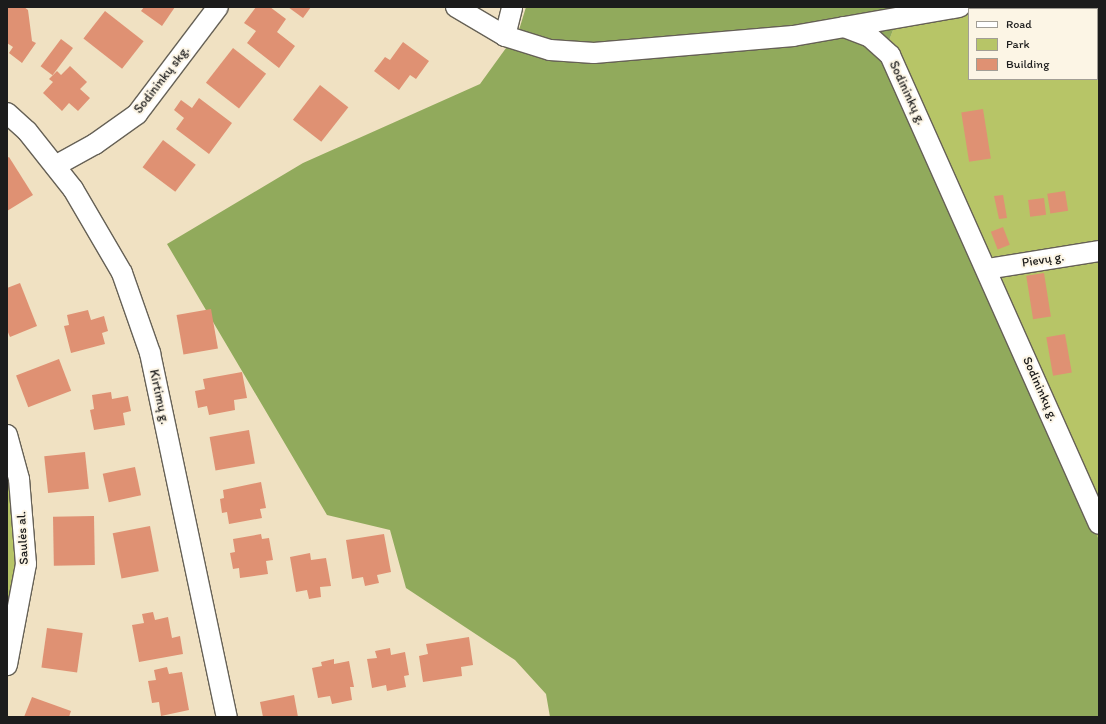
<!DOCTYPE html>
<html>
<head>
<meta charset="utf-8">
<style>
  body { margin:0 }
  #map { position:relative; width:1106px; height:724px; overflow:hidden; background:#f0e1c2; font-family:Itim,sans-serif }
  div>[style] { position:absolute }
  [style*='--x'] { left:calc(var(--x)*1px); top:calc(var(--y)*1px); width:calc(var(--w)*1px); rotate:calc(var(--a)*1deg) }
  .green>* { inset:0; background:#b7c567 }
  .forest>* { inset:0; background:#91aa5c }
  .building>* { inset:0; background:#df9173; transform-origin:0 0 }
  .roads { filter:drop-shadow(1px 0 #666156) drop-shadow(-1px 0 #666156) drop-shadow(0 1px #666156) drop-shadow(0 -1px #666156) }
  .minor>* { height:20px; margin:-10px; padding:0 10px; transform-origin:10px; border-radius:10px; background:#fff }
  span { translate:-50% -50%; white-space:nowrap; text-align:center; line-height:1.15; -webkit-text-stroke:4px #fcf5e5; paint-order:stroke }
  .street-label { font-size:13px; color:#1c1c1c }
  .frame { position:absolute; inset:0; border:8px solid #1c1c1c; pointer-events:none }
  .legend { position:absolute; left:968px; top:8px; width:130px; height:72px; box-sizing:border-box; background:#fcf5e5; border:1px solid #a29e95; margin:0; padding:5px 7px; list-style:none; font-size:12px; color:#1c1c1c }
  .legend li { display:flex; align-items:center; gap:8px; height:20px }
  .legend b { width:20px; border:1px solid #a29e95 }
</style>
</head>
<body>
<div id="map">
  <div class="green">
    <div style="clip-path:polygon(evenodd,902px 7px,1099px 7px,1099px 540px,883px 56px,902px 7px,969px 9px,1097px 9px,1097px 79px,969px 79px,969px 9px)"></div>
    <div style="clip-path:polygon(7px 450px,18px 561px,7px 634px)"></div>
  </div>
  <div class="forest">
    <div style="clip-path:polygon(526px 7px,902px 7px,883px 56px,1099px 540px,1099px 717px,550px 717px,546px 694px,515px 660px,406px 588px,390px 530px,327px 515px,167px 244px,303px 163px,480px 84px,519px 30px)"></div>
  </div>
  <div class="building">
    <div style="clip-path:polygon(7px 7px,24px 7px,28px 10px,32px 41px,36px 43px,22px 63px,9px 53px,13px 47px,7px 43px)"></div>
    <div style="clip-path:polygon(144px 7px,175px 7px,162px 26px,141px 11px)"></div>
    <div style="clip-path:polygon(256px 7px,270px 7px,286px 19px,277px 32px,295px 46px,279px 68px,247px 43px,256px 31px,244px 23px)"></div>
    <div style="clip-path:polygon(288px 7px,311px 7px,303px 18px)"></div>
    <div style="left:105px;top:11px;width:49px;height:35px;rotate:38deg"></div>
    <div style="left:61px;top:39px;width:15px;height:34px;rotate:37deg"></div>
    <div style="clip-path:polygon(403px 42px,429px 61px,416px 79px,410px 75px,399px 90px,374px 71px,385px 57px,390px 60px)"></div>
    <div style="left:233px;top:48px;width:42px;height:44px;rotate:38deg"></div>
    <div style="clip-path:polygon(70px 66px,87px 82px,80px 89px,90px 98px,78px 111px,69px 103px,62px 111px,43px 93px,53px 82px,49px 79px,57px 71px,61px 75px)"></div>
    <div style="left:320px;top:85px;width:36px;height:44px;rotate:38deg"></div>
    <div style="clip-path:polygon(199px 98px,232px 123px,209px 154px,176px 129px,184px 118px,174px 110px,181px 100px,192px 108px)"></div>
    <div style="left:983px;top:109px;width:50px;height:22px;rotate:81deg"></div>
    <div style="left:163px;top:140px;width:41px;height:34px;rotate:37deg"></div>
    <div style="clip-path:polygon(9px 157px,33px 195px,7px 211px,7px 158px)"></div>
    <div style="left:1065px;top:191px;width:20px;height:18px;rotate:81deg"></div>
    <div style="clip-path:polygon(1003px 195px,1007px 218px,999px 219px,994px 196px)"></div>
    <div style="left:1044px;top:198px;width:17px;height:16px;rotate:83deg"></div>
    <div style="left:1003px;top:227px;width:19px;height:13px;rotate:69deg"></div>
    <div style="left:1044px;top:273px;width:44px;height:18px;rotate:81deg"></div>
    <div style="clip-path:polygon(20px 283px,37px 326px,10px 337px,7px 330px,7px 288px)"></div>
    <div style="left:211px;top:309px;width:40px;height:35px;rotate:80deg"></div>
    <div style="clip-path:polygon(88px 310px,91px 320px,104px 316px,108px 331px,102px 333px,105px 344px,71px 353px,64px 326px,69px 325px,67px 315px)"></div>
    <div style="left:1065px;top:334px;width:39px;height:19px;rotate:80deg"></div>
    <div style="left:59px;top:359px;width:34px;height:46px;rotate:69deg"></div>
    <div style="clip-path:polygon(242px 372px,247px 398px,234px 400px,235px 410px,209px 415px,207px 406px,198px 408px,195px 391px,205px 389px,203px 379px)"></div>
    <div style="clip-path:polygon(111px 392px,112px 399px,128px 396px,131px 411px,123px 413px,125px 425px,94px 430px,90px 410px,94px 409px,92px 395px)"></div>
    <div style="left:249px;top:430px;width:34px;height:40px;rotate:80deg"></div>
    <div style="left:85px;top:452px;width:37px;height:41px;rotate:84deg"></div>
    <div style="left:135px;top:467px;width:29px;height:33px;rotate:78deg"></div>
    <div style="clip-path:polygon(261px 482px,266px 508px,260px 509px,262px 518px,229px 524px,227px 512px,222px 513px,220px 499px,224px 498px,223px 490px)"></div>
    <div style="left:94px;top:516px;width:49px;height:41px;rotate:89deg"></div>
    <div style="left:150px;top:526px;width:46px;height:38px;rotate:79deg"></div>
    <div style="clip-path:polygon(261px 534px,262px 539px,269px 538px,273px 560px,266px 561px,268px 574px,240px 578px,239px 568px,233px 569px,230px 553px,235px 552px,233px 539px)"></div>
    <div style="clip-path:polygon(384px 534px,391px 572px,377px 575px,379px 583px,365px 586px,363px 577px,352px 579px,346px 540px)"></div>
    <div style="clip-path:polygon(310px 553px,311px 560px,326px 558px,331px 586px,320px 587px,321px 597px,309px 599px,307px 590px,296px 592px,290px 557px)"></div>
    <div style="clip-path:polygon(153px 612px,155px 620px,168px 617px,172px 638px,180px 636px,183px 654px,139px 662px,132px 625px,144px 623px,142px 614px)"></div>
    <div style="left:47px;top:628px;width:36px;height:40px;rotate:8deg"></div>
    <div style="clip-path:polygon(469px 637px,473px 665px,461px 667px,462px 676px,423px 682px,419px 656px,428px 654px,426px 644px)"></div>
    <div style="clip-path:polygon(390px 648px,391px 655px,405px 652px,409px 675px,404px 676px,406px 687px,387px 691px,386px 685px,372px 688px,367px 659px,377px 658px,375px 651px)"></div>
    <div style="clip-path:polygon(334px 659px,334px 664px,349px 661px,354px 687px,350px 687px,352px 700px,332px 704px,330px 696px,318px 698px,312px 668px,322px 666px,321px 662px)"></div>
    <div style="clip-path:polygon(167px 667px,169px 674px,182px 672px,189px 710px,161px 716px,159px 702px,152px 703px,148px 681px,156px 680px,154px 670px)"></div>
    <div style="clip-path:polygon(294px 695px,298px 717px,263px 717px,260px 702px)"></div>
    <div style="clip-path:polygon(32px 697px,71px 711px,69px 717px,24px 717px)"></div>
  </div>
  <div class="roads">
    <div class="minor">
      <div style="--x:456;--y:7;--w:57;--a:30.6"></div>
      <div style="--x:505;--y:36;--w:47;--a:17.3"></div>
      <div style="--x:550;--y:50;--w:44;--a:3.9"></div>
      <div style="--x:594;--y:53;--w:200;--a:-4.9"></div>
      <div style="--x:793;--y:36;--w:169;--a:-9.9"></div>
      <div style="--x:844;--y:27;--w:28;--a:21"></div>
      <div style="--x:870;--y:37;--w:27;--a:42"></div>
      <div style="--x:890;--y:55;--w:513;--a:65.98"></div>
      <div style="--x:505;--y:36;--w:30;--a:-76"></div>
      <div style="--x:7;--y:113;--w:27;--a:42"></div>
      <div style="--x:27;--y:131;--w:74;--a:51.6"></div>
      <div style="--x:73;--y:189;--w:97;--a:59.7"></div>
      <div style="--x:122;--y:273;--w:85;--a:70.7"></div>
      <div style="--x:150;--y:353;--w:372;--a:78.1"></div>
      <div style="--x:55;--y:166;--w:46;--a:-28.8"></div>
      <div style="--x:95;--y:144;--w:52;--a:-35.5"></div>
      <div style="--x:137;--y:114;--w:134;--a:-52.9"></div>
      <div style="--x:987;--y:269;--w:113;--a:-9.1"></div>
      <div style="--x:7;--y:435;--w:46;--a:74.7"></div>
      <div style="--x:19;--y:479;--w:85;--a:85.3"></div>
      <div style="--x:26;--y:564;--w:103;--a:100.7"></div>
    </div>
  </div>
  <div class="street-label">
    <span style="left:162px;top:80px;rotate:-52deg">Sodininkų skg.</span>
    <span style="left:907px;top:93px;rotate:65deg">Sodininkų g.</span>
    <span style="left:1043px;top:260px;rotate:-9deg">Pievų g.</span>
    <span style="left:1040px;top:389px;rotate:66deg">Sodininkų g.</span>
    <span style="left:159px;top:397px;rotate:78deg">Kirtimų g.</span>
    <span style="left:23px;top:538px;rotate:-93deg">Saulės al.</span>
  </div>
  <div class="frame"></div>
  <ul class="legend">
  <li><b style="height:5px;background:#fff"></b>Road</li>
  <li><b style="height:11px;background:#b7c567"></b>Park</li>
  <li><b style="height:11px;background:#df9173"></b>Building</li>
  </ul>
</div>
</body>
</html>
